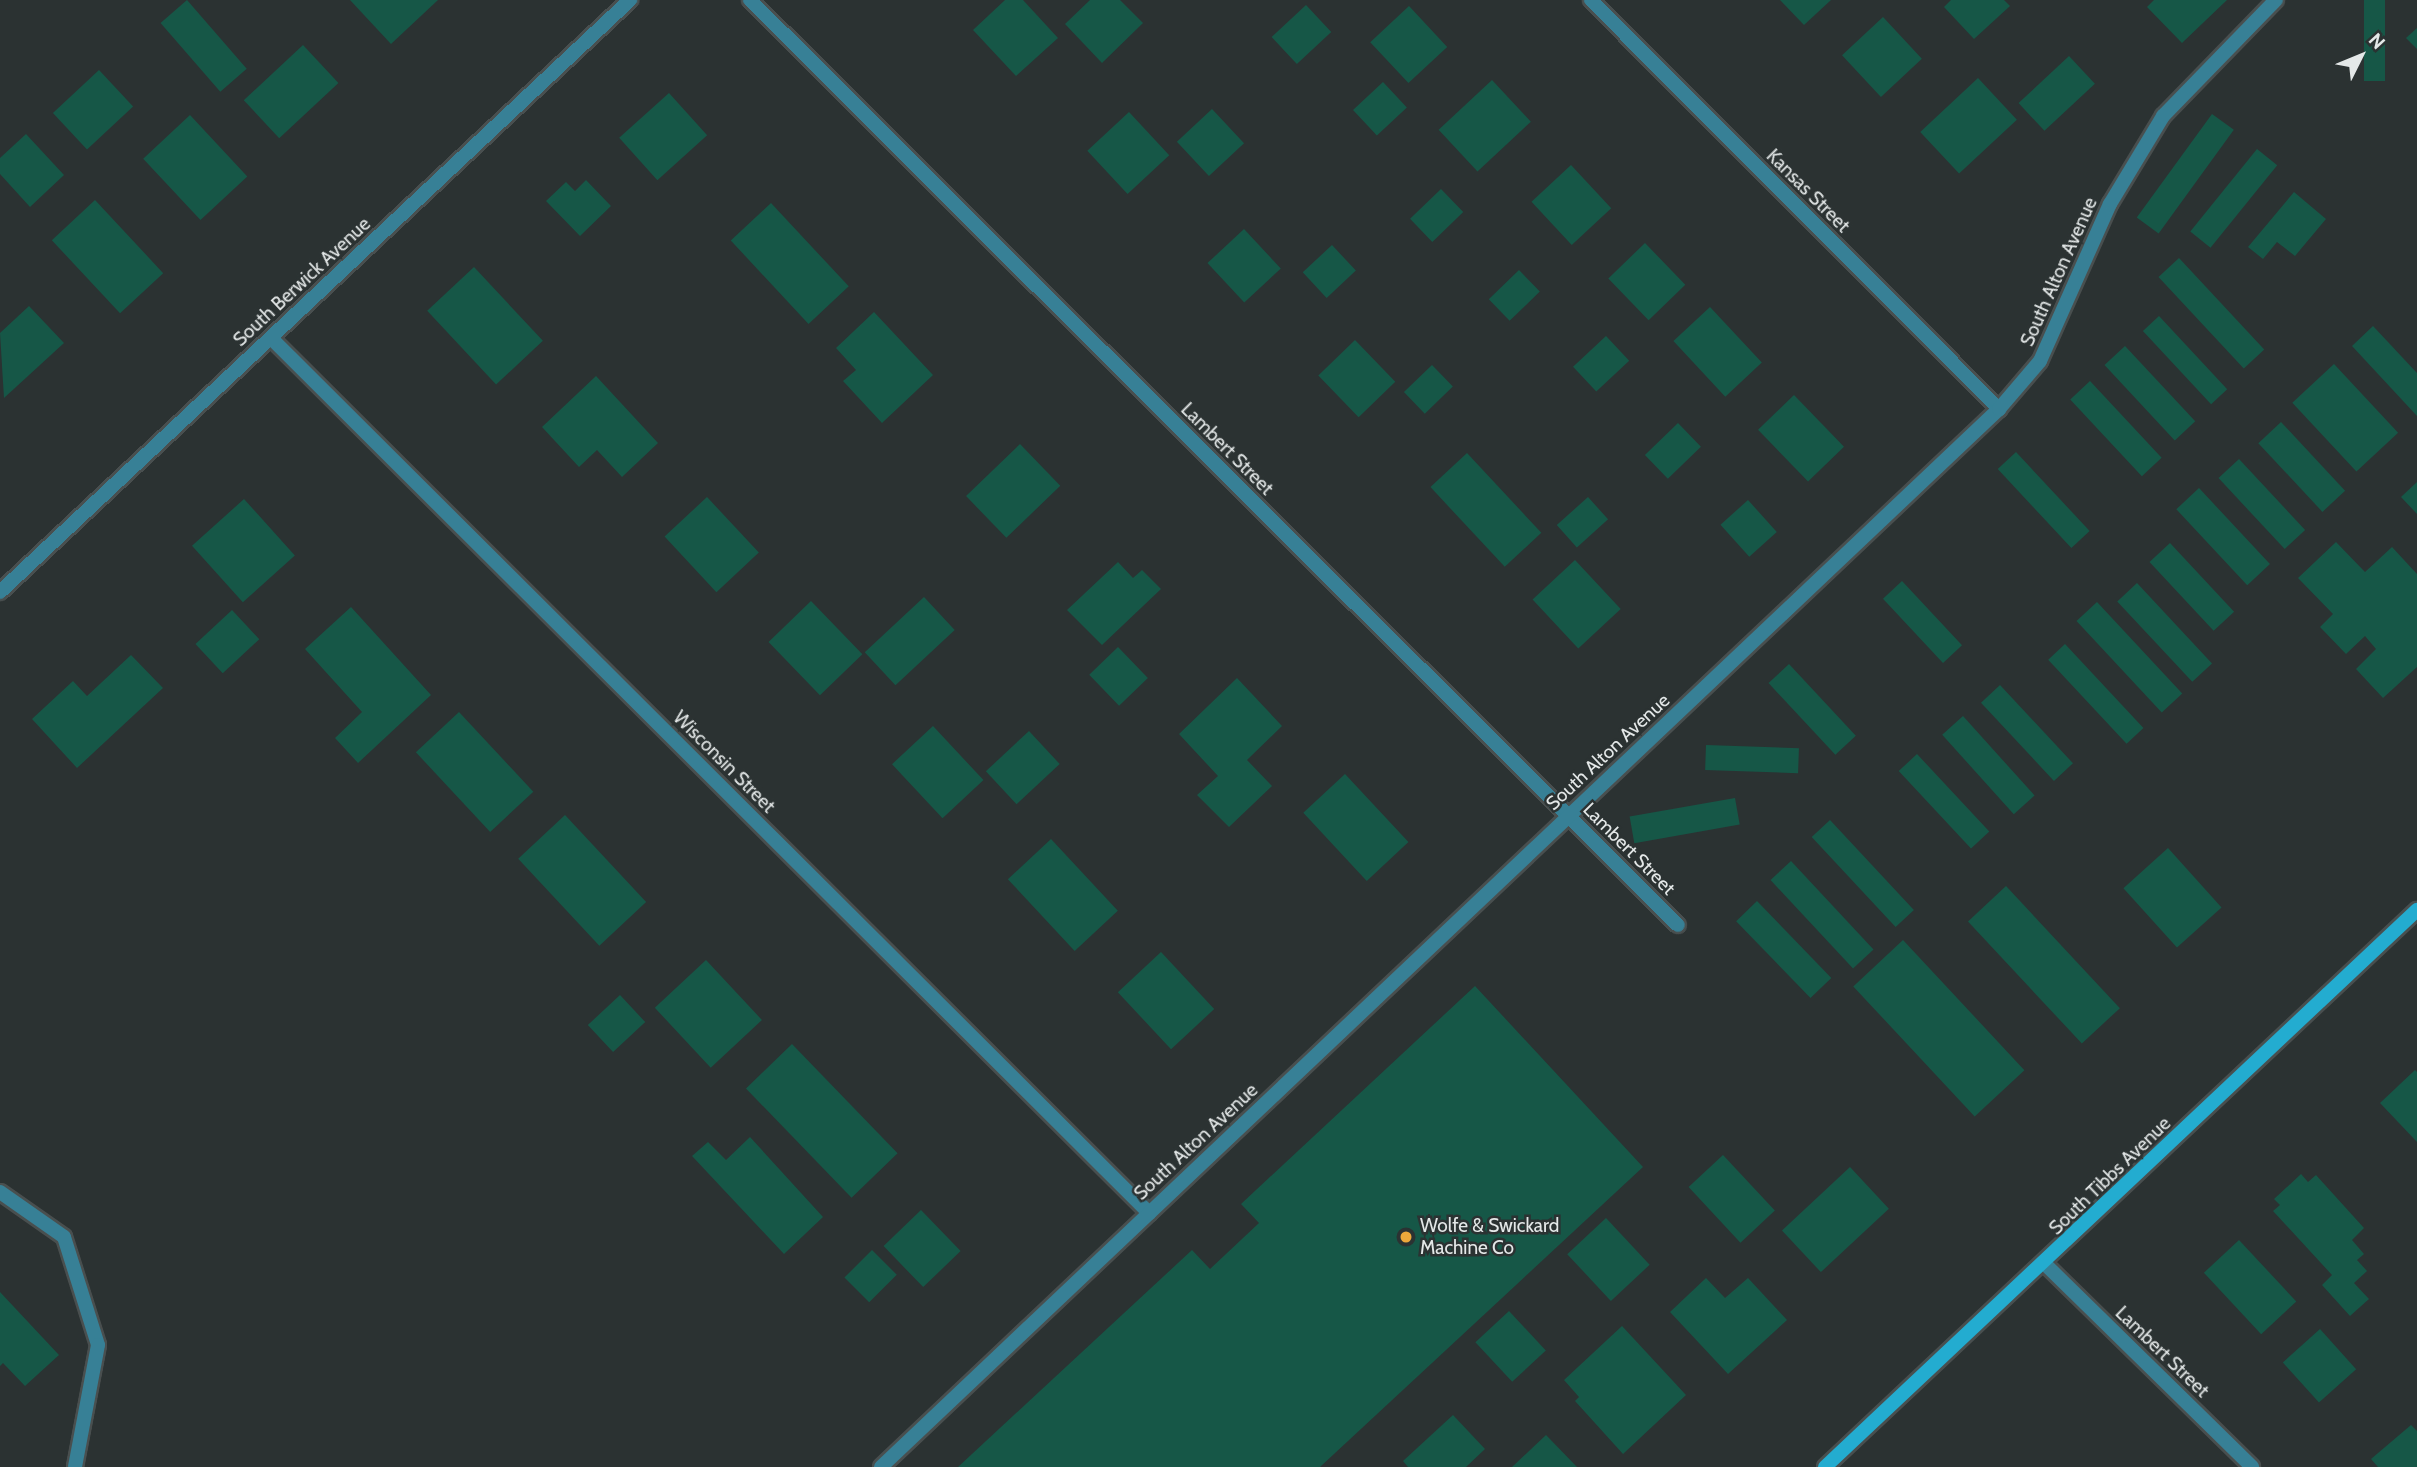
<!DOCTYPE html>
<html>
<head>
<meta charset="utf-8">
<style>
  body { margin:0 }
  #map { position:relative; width:2417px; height:1467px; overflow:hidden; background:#2b3232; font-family:Cabin,sans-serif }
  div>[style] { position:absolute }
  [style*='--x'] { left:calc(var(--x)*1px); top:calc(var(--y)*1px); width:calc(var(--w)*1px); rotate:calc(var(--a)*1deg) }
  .building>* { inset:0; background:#165747; transform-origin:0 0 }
  .roads { filter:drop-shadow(2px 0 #494f4f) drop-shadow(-2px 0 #494f4f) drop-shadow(0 2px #494f4f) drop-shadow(0 -2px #494f4f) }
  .service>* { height:14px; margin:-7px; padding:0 7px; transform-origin:7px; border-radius:7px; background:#378096 }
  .minor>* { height:14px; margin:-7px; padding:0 7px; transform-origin:7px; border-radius:7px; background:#378096 }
  .secondary>* { height:14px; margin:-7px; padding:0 7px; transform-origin:7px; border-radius:7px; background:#23acd0 }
  .dots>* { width:19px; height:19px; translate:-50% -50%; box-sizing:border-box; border:4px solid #2b3232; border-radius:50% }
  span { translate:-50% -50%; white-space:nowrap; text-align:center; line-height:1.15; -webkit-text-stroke:5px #2b3232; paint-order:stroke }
  .street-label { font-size:19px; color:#e4e8e8 }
  .poi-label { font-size:19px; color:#e4e8e8 }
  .left { translate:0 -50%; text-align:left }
  .north { position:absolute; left:2326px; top:21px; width:70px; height:70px; -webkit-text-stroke:5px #2b3232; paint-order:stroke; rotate:47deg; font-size:19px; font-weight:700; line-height:28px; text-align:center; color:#e4e8e8 }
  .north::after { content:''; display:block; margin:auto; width:24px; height:32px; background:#e4e8e8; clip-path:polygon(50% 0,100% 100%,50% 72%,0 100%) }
</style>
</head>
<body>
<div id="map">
  <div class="building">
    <div style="left:187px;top:0;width:91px;height:35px;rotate:49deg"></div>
    <div style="clip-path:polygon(350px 0,438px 0,391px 44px)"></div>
    <div style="clip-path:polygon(1005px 0,1023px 0,1058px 38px,1016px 76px,973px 30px)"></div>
    <div style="clip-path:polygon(1090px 0,1120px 0,1143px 23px,1102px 63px,1065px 24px)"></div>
    <div style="clip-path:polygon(1780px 0,1831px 0,1804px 25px)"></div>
    <div style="clip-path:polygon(1951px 0,2004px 0,2010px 6px,1974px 39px,1944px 7px)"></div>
    <div style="clip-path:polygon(2154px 0,2227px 0,2182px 43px,2147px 7px)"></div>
    <div style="left:2364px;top:0;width:21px;height:81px"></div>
    <div style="left:1306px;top:5px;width:37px;height:47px;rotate:47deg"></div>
    <div style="left:1409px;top:6px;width:56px;height:53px;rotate:47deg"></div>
    <div style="left:1883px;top:17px;width:57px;height:56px;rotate:47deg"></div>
    <div style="clip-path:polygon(2417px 28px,2417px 49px,2406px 38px)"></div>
    <div style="left:303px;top:45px;width:52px;height:81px;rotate:47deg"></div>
    <div style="left:2069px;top:56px;width:38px;height:69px;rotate:47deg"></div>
    <div style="left:99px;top:70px;width:50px;height:63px;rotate:47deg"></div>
    <div style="left:1978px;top:78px;width:57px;height:79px;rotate:47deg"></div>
    <div style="left:1492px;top:80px;width:57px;height:73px;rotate:47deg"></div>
    <div style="left:1383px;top:82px;width:35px;height:41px;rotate:47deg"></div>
    <div style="left:669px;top:93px;width:57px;height:67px;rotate:48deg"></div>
    <div style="left:1212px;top:109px;width:47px;height:48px;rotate:47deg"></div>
    <div style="left:1129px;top:112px;width:59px;height:57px;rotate:47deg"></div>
    <div style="left:2212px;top:114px;width:27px;height:128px;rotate:36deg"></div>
    <div style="left:190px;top:115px;width:84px;height:64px;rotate:47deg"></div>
    <div style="clip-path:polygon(26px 134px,64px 175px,30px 207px,0 174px,0 158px)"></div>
    <div style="left:2257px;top:149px;width:26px;height:106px;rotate:39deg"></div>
    <div style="left:1571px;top:165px;width:59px;height:54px;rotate:47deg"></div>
    <div style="clip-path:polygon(586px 180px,611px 206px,580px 236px,546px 201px,566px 182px,575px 191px)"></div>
    <div style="left:1441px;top:189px;width:32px;height:43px;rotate:46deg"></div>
    <div style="clip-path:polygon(2294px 192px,2326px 219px,2295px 256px,2277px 242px,2263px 259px,2248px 247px)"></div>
    <div style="left:95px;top:200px;width:100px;height:59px;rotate:47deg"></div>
    <div style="left:771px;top:203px;width:114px;height:55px;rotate:47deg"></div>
    <div style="left:1244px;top:229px;width:54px;height:50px;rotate:47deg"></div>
    <div style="left:1645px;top:243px;width:58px;height:51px;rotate:46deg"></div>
    <div style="left:1332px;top:245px;width:35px;height:40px;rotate:47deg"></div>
    <div style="left:2179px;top:258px;width:125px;height:28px;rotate:47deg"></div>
    <div style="left:474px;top:267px;width:101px;height:64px;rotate:47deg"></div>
    <div style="left:1519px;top:270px;width:30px;height:42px;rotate:46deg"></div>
    <div style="clip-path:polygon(29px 306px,64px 343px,4px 398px,0 333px)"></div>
    <div style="left:1710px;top:307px;width:76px;height:50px;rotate:47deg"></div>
    <div style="clip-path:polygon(874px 312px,933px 375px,882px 423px,843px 381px,856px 370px,836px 348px)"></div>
    <div style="left:2159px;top:316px;width:100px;height:22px;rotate:47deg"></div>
    <div style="clip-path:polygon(2373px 326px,2417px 373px,2417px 416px,2352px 346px)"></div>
    <div style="left:1606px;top:336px;width:34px;height:45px;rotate:47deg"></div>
    <div style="left:1355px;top:340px;width:58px;height:51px;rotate:46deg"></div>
    <div style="left:2125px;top:346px;width:103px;height:28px;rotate:47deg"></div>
    <div style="left:2334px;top:364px;width:94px;height:57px;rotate:47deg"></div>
    <div style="left:1432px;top:365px;width:30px;height:39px;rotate:46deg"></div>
    <div style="clip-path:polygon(596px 376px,658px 443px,622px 477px,597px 450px,579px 467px,542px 427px)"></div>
    <div style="left:2090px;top:381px;width:105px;height:27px;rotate:47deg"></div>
    <div style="left:1794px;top:395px;width:72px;height:50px;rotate:46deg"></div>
    <div style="left:2281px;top:422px;width:94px;height:31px;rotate:47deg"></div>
    <div style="left:1678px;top:423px;width:33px;height:46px;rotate:46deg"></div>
    <div style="left:1020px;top:444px;width:58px;height:75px;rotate:46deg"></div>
    <div style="left:2016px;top:452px;width:108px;height:25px;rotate:47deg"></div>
    <div style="left:1467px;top:453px;width:109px;height:50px;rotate:47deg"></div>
    <div style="left:2239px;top:459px;width:97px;height:28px;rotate:47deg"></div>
    <div style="clip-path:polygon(2417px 482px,2417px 514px,2401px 497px)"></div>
    <div style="left:2199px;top:488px;width:104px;height:31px;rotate:47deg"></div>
    <div style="left:707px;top:497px;width:76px;height:58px;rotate:47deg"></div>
    <div style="left:1588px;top:497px;width:30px;height:42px;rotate:48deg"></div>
    <div style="left:244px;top:499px;width:76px;height:70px;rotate:48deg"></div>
    <div style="left:1748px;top:500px;width:43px;height:37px;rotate:48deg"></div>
    <div style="clip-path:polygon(2336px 542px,2365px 572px,2392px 547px,2417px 574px,2417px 667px,2383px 698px,2356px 669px,2376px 649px,2365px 636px,2346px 654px,2320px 627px,2333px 614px,2298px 578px)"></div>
    <div style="left:2170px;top:543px;width:94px;height:28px;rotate:47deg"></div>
    <div style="left:1575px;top:560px;width:67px;height:58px;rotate:47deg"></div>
    <div style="clip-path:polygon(1118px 562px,1133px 578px,1142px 570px,1161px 589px,1102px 645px,1067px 610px)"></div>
    <div style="left:1902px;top:581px;width:88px;height:26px;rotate:47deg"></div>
    <div style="left:2137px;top:583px;width:110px;height:27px;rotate:47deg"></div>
    <div style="left:924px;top:597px;width:45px;height:81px;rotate:47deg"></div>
    <div style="left:811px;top:601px;width:74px;height:59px;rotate:46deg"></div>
    <div style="left:2097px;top:602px;width:125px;height:28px;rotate:47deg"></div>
    <div style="clip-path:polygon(351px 607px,431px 695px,358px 763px,335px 738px,362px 712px,305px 649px)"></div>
    <div style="left:232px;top:610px;width:40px;height:50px;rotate:47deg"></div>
    <div style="left:2065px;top:644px;width:115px;height:23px;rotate:47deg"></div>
    <div style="left:1118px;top:647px;width:43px;height:40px;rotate:46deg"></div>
    <div style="clip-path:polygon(131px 655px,163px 688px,77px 768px,32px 719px,73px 681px,87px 696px)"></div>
    <div style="left:1789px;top:664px;width:98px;height:28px;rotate:47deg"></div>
    <div style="clip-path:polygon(1237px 678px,1282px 726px,1247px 760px,1272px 786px,1229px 827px,1197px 795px,1218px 776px,1179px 734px)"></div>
    <div style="left:2000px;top:685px;width:107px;height:26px;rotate:47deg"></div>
    <div style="left:459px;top:712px;width:109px;height:59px;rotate:47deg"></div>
    <div style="left:1963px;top:716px;width:107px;height:28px;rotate:48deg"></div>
    <div style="left:933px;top:726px;width:74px;height:56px;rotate:47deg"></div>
    <div style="left:1029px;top:731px;width:45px;height:59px;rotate:47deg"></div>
    <div style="left:1706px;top:745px;width:93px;height:25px;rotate:2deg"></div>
    <div style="left:1917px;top:754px;width:106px;height:25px;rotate:47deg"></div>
    <div style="left:1345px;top:774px;width:93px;height:57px;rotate:47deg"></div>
    <div style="left:1735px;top:798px;width:27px;height:107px;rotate:80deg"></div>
    <div style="left:565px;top:815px;width:119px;height:64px;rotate:47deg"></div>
    <div style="left:1830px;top:820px;width:123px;height:25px;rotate:47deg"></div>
    <div style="left:1051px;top:839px;width:98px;height:59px;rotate:47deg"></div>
    <div style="left:2168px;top:848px;width:80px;height:60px;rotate:48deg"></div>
    <div style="left:1791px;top:861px;width:121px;height:28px;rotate:47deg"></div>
    <div style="left:2006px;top:886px;width:167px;height:52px;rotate:47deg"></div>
    <div style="left:1757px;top:901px;width:107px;height:29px;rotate:46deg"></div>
    <div style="left:1903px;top:940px;width:178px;height:68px;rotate:47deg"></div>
    <div style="left:1161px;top:952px;width:78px;height:59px;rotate:47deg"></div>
    <div style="left:706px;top:960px;width:82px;height:70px;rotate:47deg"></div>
    <div style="clip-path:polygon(1475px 986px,1643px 1167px,1320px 1467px,958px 1467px,1192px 1250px,1210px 1269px,1259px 1223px,1241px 1204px)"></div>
    <div style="left:620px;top:995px;width:37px;height:44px;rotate:47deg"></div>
    <div style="left:792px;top:1044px;width:152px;height:64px;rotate:46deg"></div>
    <div style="clip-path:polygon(2415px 1070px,2417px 1072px,2417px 1142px,2380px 1103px)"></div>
    <div style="clip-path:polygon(750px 1137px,823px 1217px,784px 1254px,692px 1156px,708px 1142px,726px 1160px)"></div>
    <div style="left:1723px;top:1155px;width:76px;height:47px;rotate:47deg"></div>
    <div style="left:1850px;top:1167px;width:57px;height:93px;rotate:47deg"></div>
    <div style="clip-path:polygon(2301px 1174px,2308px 1182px,2316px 1175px,2364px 1228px,2352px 1240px,2364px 1254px,2357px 1260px,2367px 1271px,2354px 1283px,2369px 1299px,2350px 1316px,2322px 1285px,2332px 1275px,2273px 1211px,2280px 1205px,2274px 1199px)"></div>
    <div style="left:921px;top:1210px;width:57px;height:52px;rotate:46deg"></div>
    <div style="left:1606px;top:1218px;width:64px;height:53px;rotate:47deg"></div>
    <div style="left:2239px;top:1240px;width:84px;height:48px;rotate:47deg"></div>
    <div style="left:872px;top:1250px;width:35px;height:39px;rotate:45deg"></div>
    <div style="clip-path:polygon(1706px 1278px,1725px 1298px,1748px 1278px,1787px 1320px,1728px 1374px,1670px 1312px)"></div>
    <div style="clip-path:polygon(0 1292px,59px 1355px,25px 1386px,3px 1363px,0 1366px)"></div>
    <div style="left:1509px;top:1311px;width:54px;height:46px;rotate:47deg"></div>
    <div style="clip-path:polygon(1622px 1326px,1686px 1395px,1623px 1454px,1575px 1401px,1579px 1397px,1564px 1380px)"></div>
    <div style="left:2320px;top:1329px;width:54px;height:50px;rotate:48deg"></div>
    <div style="clip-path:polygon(1453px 1415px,1485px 1449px,1466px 1467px,1408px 1467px,1403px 1461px)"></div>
    <div style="clip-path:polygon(2411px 1425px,2417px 1431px,2417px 1467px,2378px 1467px,2371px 1459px)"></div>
    <div style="clip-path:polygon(1546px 1435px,1577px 1467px,1512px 1467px)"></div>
  </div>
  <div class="roads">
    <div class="service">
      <div style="--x:0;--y:1192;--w:78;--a:35.1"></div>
      <div style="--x:64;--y:1237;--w:113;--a:72.5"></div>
      <div style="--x:98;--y:1345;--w:124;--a:100.7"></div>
    </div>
    <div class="minor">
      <div style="--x:750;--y:0;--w:1310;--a:44.91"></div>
      <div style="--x:1591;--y:0;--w:578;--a:45.07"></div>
      <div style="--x:271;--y:338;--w:1240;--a:44.9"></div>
      <div style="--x:0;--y:592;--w:865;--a:-43.22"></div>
      <div style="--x:2045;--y:1264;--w:290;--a:44.4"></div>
      <div style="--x:881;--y:1467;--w:1539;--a:-43.42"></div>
      <div style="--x:1999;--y:409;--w:63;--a:-49.5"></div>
      <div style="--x:2040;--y:361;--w:172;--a:-66"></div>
      <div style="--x:2110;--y:204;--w:103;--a:-58.9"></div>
      <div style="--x:2163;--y:116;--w:162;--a:-45.8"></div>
    </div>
    <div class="secondary">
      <div style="--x:1825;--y:1467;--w:813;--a:-43.26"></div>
    </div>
  </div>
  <div class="dots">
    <div style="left:1406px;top:1237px;background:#eda83b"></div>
  </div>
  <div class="street-label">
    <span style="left:1808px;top:191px;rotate:45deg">Kansas Street</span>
    <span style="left:2059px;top:272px;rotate:-66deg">South Alton Avenue</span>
    <span style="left:302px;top:282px;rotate:-43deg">South Berwick Avenue</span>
    <span style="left:1227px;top:449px;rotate:45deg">Lambert Street</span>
    <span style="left:1608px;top:752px;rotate:-43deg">South Alton Avenue</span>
    <span style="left:724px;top:762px;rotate:45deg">Wisconsin Street</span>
    <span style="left:1629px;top:849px;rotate:45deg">Lambert Street</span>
    <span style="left:1196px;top:1142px;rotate:-43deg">South Alton Avenue</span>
    <span style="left:2110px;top:1176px;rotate:-44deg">South Tibbs Avenue</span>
    <span style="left:2162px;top:1352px;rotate:44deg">Lambert Street</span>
  </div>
  <div class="poi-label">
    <span class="left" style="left:1420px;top:1237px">Wolfe &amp; Swickard<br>Machine Co</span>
  </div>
  <div class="north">N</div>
</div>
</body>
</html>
